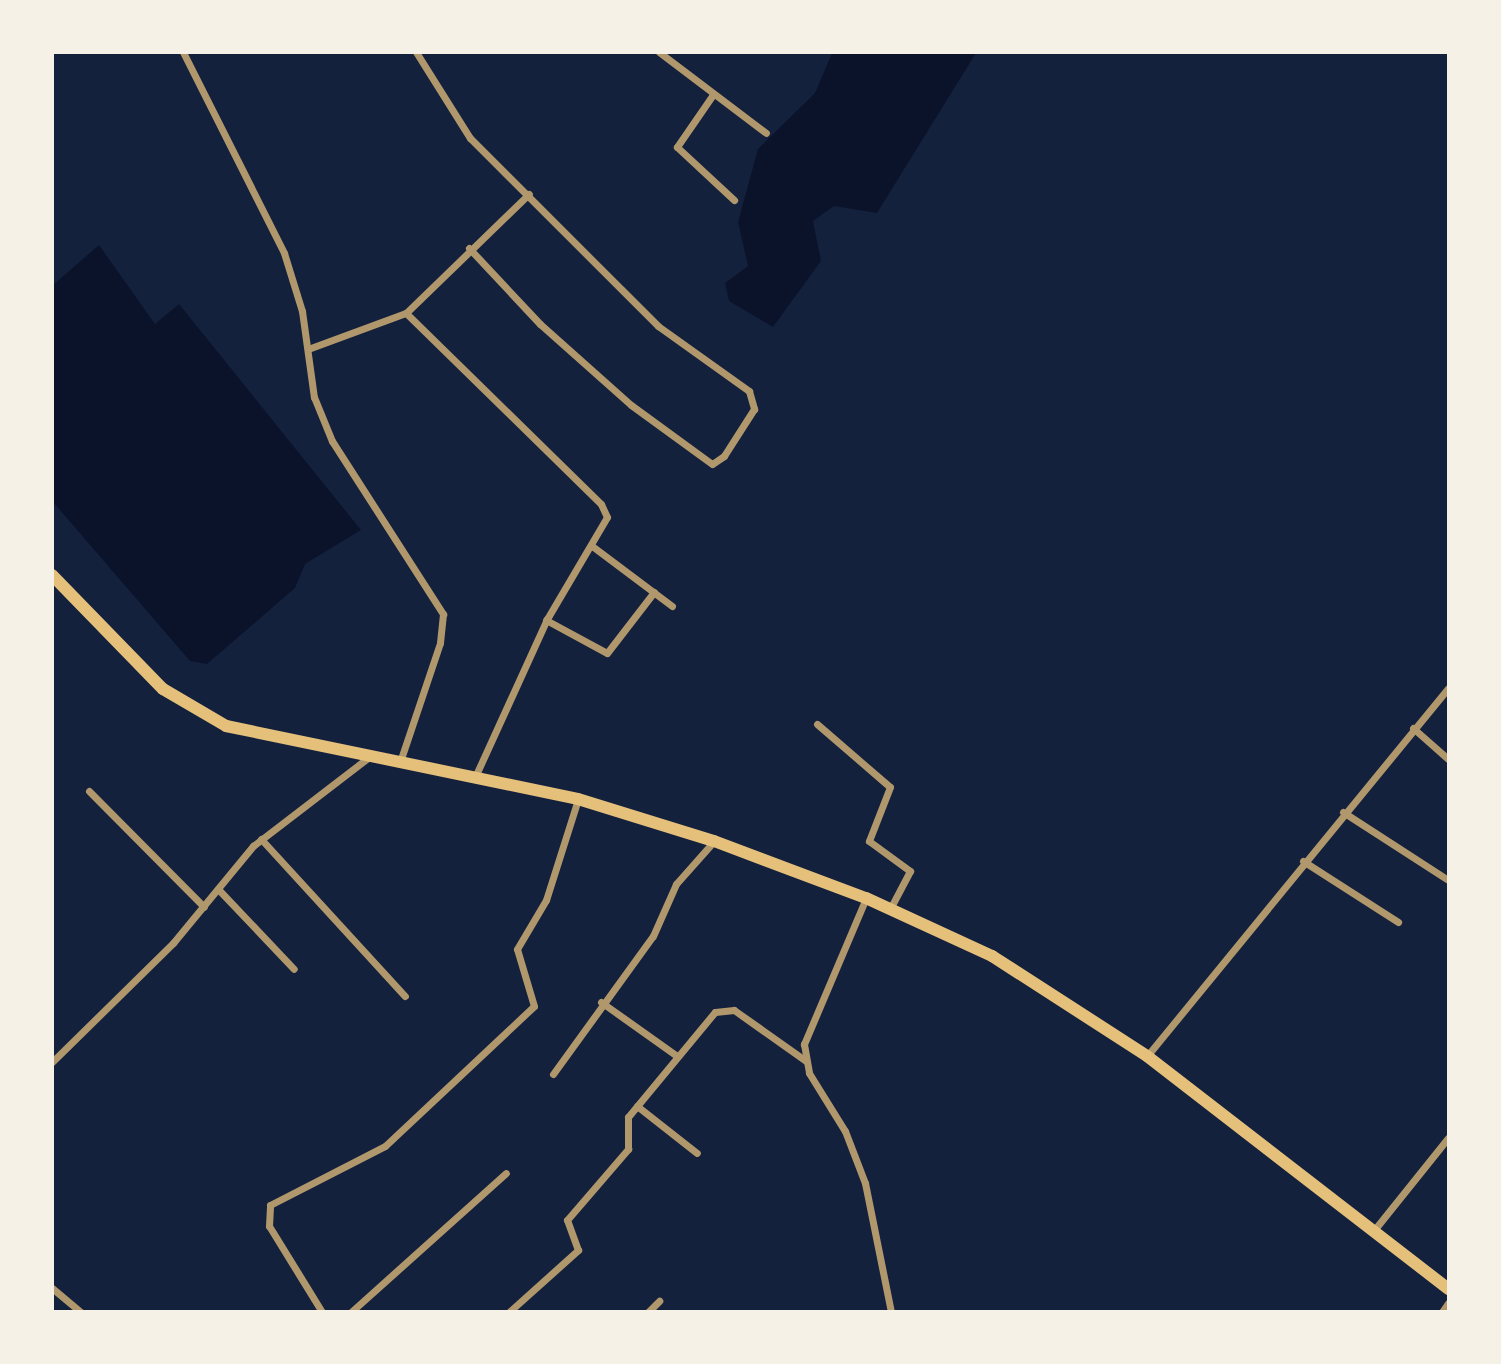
<!DOCTYPE html>
<html>
<head>
<meta charset="utf-8">
<style>
  body { margin:0 }
  #map { position:relative; width:1501px; height:1364px; overflow:hidden; background:#14213d; font-family:Karla,sans-serif }
  div>[style] { position:absolute }
  [style*='--x'] { left:calc(var(--x)*1px); top:calc(var(--y)*1px); width:calc(var(--w)*1px); rotate:calc(var(--a)*1deg) }
  .water>* { inset:0; background:#0b132b }
  .minor>* { height:7px; margin:-3.5px; padding:0 3.5px; transform-origin:3.5px; border-radius:3.5px; background:#b1986c }
  .trunk>* { height:12px; margin:-6px; padding:0 6px; transform-origin:6px; border-radius:6px; background:#e5c07b }
  span { translate:-50% -50%; white-space:nowrap; text-align:center; line-height:1.15; -webkit-text-stroke:7px #f6f1e7; paint-order:stroke }
  .frame { position:absolute; inset:0; border:54px solid #f6f1e7; pointer-events:none }
</style>
</head>
<body>
<div id="map">
  <div class="water">
    <div style="clip-path:polygon(832px 53px,976px 53px,877px 213px,834px 206px,813px 221px,821px 261px,773px 327px,729px 301px,725px 283px,748px 266px,738px 222px,758px 149px,815px 93px)"></div>
    <div style="clip-path:polygon(99px 245px,155px 324px,179px 304px,361px 530px,305px 564px,295px 588px,207px 664px,190px 661px,53px 502px,53px 285px)"></div>
  </div>
  <div class="minor">
    <div style="--x:183;--y:52;--w:225;--a:63.3"></div>
    <div style="--x:284;--y:253;--w:61;--a:72.8"></div>
    <div style="--x:302;--y:311;--w:87;--a:82.1"></div>
    <div style="--x:314;--y:397;--w:48;--a:67.8"></div>
    <div style="--x:332;--y:441;--w:206;--a:57.3"></div>
    <div style="--x:443;--y:614;--w:29;--a:96"></div>
    <div style="--x:440;--y:643;--w:126;--a:108.6"></div>
    <div style="--x:416;--y:52;--w:102;--a:57.9"></div>
    <div style="--x:470;--y:138;--w:266;--a:45"></div>
    <div style="--x:658;--y:326;--w:112;--a:35.5"></div>
    <div style="--x:749;--y:391;--w:19;--a:74"></div>
    <div style="--x:754;--y:409;--w:56;--a:122.6"></div>
    <div style="--x:724;--y:456;--w:14;--a:146"></div>
    <div style="--x:712;--y:464;--w:100;--a:-143.9"></div>
    <div style="--x:631;--y:405;--w:122;--a:-138.3"></div>
    <div style="--x:540;--y:324;--w:104;--a:-133.1"></div>
    <div style="--x:659;--y:52;--w:134;--a:37.1"></div>
    <div style="--x:712;--y:96;--w:62;--a:124.5"></div>
    <div style="--x:677;--y:147;--w:78;--a:42.9"></div>
    <div style="--x:308;--y:349;--w:104;--a:-20.2"></div>
    <div style="--x:592;--y:546;--w:100;--a:36.9"></div>
    <div style="--x:546;--y:620;--w:69;--a:28.4"></div>
    <div style="--x:607;--y:653;--w:77;--a:-52.4"></div>
    <div style="--x:817;--y:724;--w:96;--a:40.8"></div>
    <div style="--x:890;--y:787;--w:58;--a:111.3"></div>
    <div style="--x:869;--y:841;--w:51;--a:36.2"></div>
    <div style="--x:910;--y:871;--w:43;--a:117.8"></div>
    <div style="--x:1413;--y:728;--w:47;--a:41.5"></div>
    <div style="--x:475;--y:777;--w:174;--a:-65.5"></div>
    <div style="--x:547;--y:619;--w:118;--a:-59.5"></div>
    <div style="--x:607;--y:517;--w:14;--a:-115"></div>
    <div style="--x:601;--y:504;--w:273;--a:-135.6"></div>
    <div style="--x:406;--y:313;--w:171;--a:-44.1"></div>
    <div style="--x:89;--y:791;--w:163;--a:45.2"></div>
    <div style="--x:1343;--y:812;--w:125;--a:32.9"></div>
    <div style="--x:261;--y:839;--w:213;--a:47.5"></div>
    <div style="--x:1303;--y:861;--w:113;--a:32.7"></div>
    <div style="--x:218;--y:889;--w:110;--a:46.5"></div>
    <div style="--x:866;--y:898;--w:159;--a:113"></div>
    <div style="--x:804;--y:1044;--w:29;--a:80"></div>
    <div style="--x:809;--y:1073;--w:68;--a:58.2"></div>
    <div style="--x:845;--y:1131;--w:56;--a:69"></div>
    <div style="--x:865;--y:1183;--w:132;--a:78.6"></div>
    <div style="--x:601;--y:1002;--w:93;--a:35.4"></div>
    <div style="--x:1147;--y:1056;--w:475;--a:-50.7"></div>
    <div style="--x:52;--y:1062;--w:170;--a:-44.5"></div>
    <div style="--x:173;--y:943;--w:126;--a:-50.5"></div>
    <div style="--x:253;--y:846;--w:146;--a:-37.5"></div>
    <div style="--x:553;--y:1074;--w:170;--a:-54.1"></div>
    <div style="--x:653;--y:936;--w:57;--a:-66.1"></div>
    <div style="--x:676;--y:884;--w:57;--a:-48.5"></div>
    <div style="--x:637;--y:1106;--w:76;--a:38.1"></div>
    <div style="--x:1375;--y:1229;--w:117;--a:-51.3"></div>
    <div style="--x:52;--y:1288;--w:38;--a:40"></div>
    <div style="--x:322;--y:1312;--w:101;--a:-121.6"></div>
    <div style="--x:269;--y:1226;--w:21;--a:-87"></div>
    <div style="--x:270;--y:1205;--w:129;--a:-27.2"></div>
    <div style="--x:385;--y:1146;--w:204;--a:-43.2"></div>
    <div style="--x:534;--y:1006;--w:59;--a:-106.6"></div>
    <div style="--x:517;--y:949;--w:57;--a:-59.4"></div>
    <div style="--x:546;--y:900;--w:106;--a:-72.4"></div>
    <div style="--x:351;--y:1312;--w:208;--a:-41.9"></div>
    <div style="--x:509;--y:1312;--w:93;--a:-41.9"></div>
    <div style="--x:578;--y:1250;--w:32;--a:-110"></div>
    <div style="--x:567;--y:1220;--w:94;--a:-49.3"></div>
    <div style="--x:628;--y:1149;--w:32;--a:-90"></div>
    <div style="--x:628;--y:1117;--w:136;--a:-50.4"></div>
    <div style="--x:715;--y:1012;--w:19;--a:-6"></div>
    <div style="--x:734;--y:1010;--w:88;--a:35.3"></div>
    <div style="--x:648;--y:1312;--w:16;--a:-45"></div>
    <div style="--x:1442;--y:1312;--w:11;--a:-56"></div>
  </div>
  <div class="trunk">
    <div style="--x:52;--y:575;--w:159;--a:45.8"></div>
    <div style="--x:163;--y:689;--w:73;--a:30.4"></div>
    <div style="--x:226;--y:726;--w:359;--a:11.7"></div>
    <div style="--x:578;--y:799;--w:142;--a:17.2"></div>
    <div style="--x:714;--y:841;--w:162;--a:20.6"></div>
    <div style="--x:866;--y:898;--w:139;--a:24.7"></div>
    <div style="--x:992;--y:956;--w:184;--a:32.8"></div>
    <div style="--x:1147;--y:1056;--w:381;--a:37.7"></div>
  </div>
  <div class="frame"></div>
</div>
</body>
</html>
